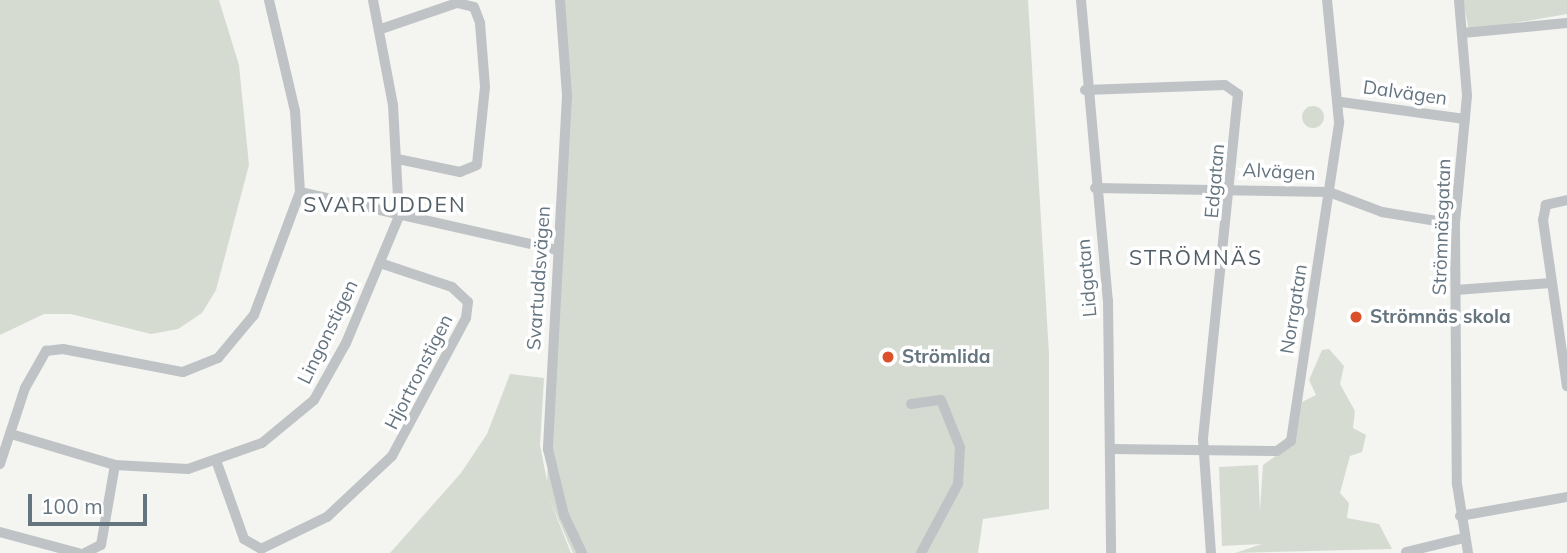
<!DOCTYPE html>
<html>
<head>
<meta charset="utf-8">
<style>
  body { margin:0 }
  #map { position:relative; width:1567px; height:553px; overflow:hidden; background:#f4f4f1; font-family:Mulish,sans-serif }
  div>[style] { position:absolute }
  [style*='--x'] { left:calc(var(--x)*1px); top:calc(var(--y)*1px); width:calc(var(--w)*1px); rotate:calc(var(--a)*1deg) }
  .green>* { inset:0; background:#d6dbd2 }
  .round { border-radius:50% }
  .minor>* { height:10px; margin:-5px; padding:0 5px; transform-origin:5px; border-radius:5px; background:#bfc3c6 }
  .dots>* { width:19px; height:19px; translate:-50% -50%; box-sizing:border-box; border:4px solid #fff; border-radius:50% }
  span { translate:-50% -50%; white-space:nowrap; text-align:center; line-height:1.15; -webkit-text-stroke:7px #fff; paint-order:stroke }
  .street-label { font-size:19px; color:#657580 }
  .poi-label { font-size:19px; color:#657580; font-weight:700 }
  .left { translate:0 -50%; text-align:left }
  .neighbourhood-label { font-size:21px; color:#525e66; letter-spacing:2px }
  .scale { position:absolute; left:28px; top:494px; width:119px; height:32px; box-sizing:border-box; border:4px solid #657580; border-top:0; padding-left:9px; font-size:21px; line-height:24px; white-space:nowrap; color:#657580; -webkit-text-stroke:5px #fff; paint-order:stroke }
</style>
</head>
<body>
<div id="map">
  <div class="green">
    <div style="clip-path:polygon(0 0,219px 0,239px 65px,249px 165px,216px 290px,202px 313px,178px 329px,151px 334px,71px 314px,44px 314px,0 335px)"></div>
    <div style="clip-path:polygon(561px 0,1028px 0,1049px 354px,1049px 509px,983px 519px,978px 553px,573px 553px,549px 498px,571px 553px,390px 553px,461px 473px,487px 434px,510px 374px,544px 378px,540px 445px,547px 481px,567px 119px)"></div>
    <div style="clip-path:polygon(1463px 0,1567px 0,1567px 14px,1469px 31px)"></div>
    <div class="round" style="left:1302px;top:106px;width:22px;height:22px"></div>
    <div style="clip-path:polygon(1329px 349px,1344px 366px,1340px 384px,1355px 411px,1353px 428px,1366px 435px,1362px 452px,1350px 456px,1340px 493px,1349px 503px,1347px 518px,1379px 524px,1392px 549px,1235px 553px,1262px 544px,1222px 546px,1219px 467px,1258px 465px,1260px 511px,1263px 465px,1296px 441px,1302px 402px,1316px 395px,1309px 380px,1322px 350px)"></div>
  </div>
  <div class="minor">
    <div style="--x:560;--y:0;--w:96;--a:85.8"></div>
    <div style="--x:567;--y:96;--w:354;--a:93.1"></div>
    <div style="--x:548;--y:449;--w:68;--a:76.4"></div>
    <div style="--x:564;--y:515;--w:42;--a:64.7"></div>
    <div style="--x:1081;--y:0;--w:301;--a:84.9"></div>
    <div style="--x:1108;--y:300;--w:253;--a:89.3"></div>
    <div style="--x:1459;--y:0;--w:96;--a:85.2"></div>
    <div style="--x:1467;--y:96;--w:129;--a:95.4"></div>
    <div style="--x:1455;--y:224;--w:260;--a:89.6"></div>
    <div style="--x:1457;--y:484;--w:70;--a:80.9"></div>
    <div style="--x:381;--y:29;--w:80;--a:-18.9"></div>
    <div style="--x:457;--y:3;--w:17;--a:13"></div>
    <div style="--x:474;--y:7;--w:17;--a:69"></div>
    <div style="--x:480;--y:23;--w:64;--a:85.5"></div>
    <div style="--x:485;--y:87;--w:78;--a:95.9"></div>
    <div style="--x:477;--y:165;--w:18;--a:158"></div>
    <div style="--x:460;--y:172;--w:63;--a:-168.2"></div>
    <div style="--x:1463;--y:33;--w:104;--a:-5.5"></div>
    <div style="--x:1085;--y:90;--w:140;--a:-2"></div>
    <div style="--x:1225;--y:85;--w:16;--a:35"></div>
    <div style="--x:1238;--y:94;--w:347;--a:95.8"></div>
    <div style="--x:1203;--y:439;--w:114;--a:86"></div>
    <div style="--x:1341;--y:102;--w:125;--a:7.8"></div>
    <div style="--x:1095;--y:188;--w:234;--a:1"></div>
    <div style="--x:1329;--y:192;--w:57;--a:20.7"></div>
    <div style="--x:1382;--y:212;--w:74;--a:9.3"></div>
    <div style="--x:300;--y:192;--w:264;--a:12.7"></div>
    <div style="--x:1567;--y:200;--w:22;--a:167"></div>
    <div style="--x:1546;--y:205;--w:15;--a:101"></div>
    <div style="--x:1543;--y:220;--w:168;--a:81.8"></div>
    <div style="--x:1456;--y:290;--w:95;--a:-4.2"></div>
    <div style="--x:911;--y:404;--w:30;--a:-8"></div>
    <div style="--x:941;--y:400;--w:51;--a:68"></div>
    <div style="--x:960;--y:447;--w:37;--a:93"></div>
    <div style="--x:958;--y:484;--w:78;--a:118.2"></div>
    <div style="--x:11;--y:434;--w:109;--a:16.6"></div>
    <div style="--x:115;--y:465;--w:73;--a:3.1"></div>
    <div style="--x:188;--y:469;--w:78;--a:-19.4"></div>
    <div style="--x:262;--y:443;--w:67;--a:-39.6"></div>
    <div style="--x:314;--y:400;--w:65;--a:-60.7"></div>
    <div style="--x:346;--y:343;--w:138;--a:-67.3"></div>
    <div style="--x:399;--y:216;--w:111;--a:-93.1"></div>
    <div style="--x:393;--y:105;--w:107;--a:-100.8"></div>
    <div style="--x:1111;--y:449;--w:166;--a:0.7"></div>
    <div style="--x:1277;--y:451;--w:17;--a:-36"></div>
    <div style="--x:1291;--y:441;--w:323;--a:-81.4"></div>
    <div style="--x:1339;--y:122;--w:123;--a:-95.6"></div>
    <div style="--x:217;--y:463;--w:81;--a:70.4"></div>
    <div style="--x:244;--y:539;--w:20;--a:30"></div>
    <div style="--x:261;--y:549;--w:73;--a:-25.9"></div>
    <div style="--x:327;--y:517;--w:89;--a:-43.2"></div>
    <div style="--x:392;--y:456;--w:157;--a:-61.8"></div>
    <div style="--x:466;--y:318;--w:16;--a:-83"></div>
    <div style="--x:468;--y:302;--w:22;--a:-137"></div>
    <div style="--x:452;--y:287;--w:76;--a:-161.6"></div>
    <div style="--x:0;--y:464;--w:80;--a:-71.8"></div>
    <div style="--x:25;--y:388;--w:43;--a:-60.4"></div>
    <div style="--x:46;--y:351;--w:17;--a:-7"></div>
    <div style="--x:63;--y:349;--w:122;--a:10.9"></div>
    <div style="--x:183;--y:372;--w:38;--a:-22"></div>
    <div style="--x:218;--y:358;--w:56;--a:-50.1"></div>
    <div style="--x:254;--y:315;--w:131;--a:-69.5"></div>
    <div style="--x:300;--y:192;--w:81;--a:-93.5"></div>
    <div style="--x:295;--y:111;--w:114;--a:-103.2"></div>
    <div style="--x:1460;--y:516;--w:109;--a:-10.1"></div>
    <div style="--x:0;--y:532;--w:81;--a:15.1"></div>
    <div style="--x:1406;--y:552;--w:60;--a:-13.6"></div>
    <div style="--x:85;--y:553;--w:18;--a:-27"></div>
    <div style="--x:101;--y:545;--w:81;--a:-80.1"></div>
  </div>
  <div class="dots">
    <div style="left:1356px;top:317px;background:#db4f2a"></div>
    <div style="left:888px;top:357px;background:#db4f2a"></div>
  </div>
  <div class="street-label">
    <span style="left:1405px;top:93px;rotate:8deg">Dalvägen</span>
    <span style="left:1279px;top:172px;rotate:3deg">Alvägen</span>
    <span style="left:1215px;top:181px;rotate:-85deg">Edgatan</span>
    <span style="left:1442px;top:227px;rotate:-88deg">Strömnäsgatan</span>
    <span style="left:539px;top:278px;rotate:-86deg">Svartuddsvägen</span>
    <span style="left:1087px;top:278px;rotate:-95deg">Lidgatan</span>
    <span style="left:1294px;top:309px;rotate:-81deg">Norrgatan</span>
    <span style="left:328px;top:332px;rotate:-64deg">Lingonstigen</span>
    <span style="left:419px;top:372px;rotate:-63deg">Hjortronstigen</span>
  </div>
  <div class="poi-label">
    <span class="left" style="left:1370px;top:317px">Strömnäs skola</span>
    <span class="left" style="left:902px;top:357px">Strömlida</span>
  </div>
  <div class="neighbourhood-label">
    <span style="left:385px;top:204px">SVARTUDDEN</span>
    <span style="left:1196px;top:257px">STRÖMNÄS</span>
  </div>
  <div class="scale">100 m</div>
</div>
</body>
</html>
